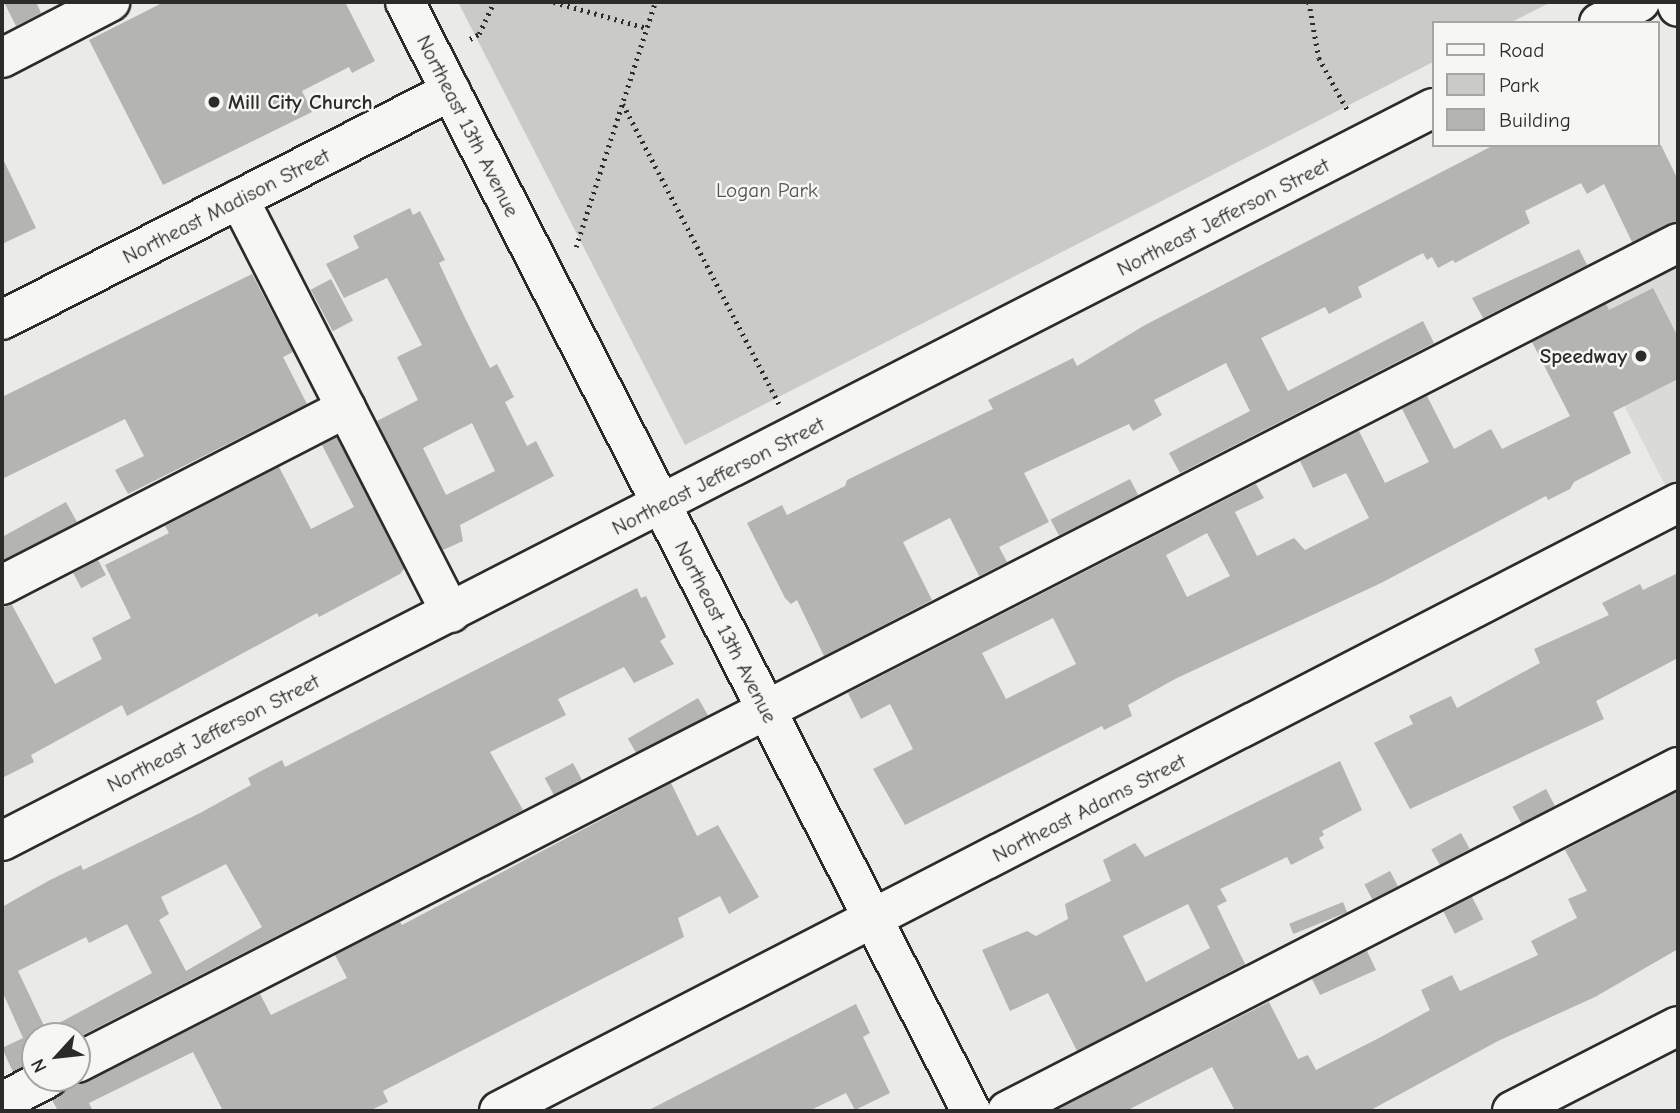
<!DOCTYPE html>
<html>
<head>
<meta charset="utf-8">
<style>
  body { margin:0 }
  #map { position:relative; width:1680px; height:1113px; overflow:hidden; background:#eaeae6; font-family:"Comic Neue",sans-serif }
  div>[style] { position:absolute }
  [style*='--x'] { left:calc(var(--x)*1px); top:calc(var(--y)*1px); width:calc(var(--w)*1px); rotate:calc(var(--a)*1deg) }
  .built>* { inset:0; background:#dadad6 }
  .green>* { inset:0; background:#cacac7 }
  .building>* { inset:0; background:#b4b4b1; transform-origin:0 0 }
  .path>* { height:4.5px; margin-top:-2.25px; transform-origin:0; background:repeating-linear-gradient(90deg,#2b2b2b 0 2px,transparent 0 7px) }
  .roads { filter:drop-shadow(2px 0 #2b2b2b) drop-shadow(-2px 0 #2b2b2b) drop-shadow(0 2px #2b2b2b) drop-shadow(0 -2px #2b2b2b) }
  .minor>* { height:38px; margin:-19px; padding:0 19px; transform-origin:19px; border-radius:19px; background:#f6f6f2 }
  .major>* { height:38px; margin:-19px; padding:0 19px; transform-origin:19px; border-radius:19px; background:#f6f6f2 }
  .dots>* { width:19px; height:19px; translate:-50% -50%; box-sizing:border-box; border:4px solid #f6f6f2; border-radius:50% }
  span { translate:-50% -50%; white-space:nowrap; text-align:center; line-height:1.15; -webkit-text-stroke:5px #f6f6f2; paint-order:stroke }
  .poi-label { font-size:21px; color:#2b2b2b; font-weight:700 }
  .left { translate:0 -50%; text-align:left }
  .right { translate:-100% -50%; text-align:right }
  .street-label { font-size:21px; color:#2b2b2b }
  .park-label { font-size:21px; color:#535352 }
  .frame { position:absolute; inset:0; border:4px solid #2b2b2b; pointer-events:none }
  .legend { position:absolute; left:1432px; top:21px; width:228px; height:126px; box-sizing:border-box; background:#f6f6f2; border:2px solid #a5a5a2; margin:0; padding:9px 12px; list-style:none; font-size:21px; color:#2b2b2b }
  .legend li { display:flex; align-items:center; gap:14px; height:35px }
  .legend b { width:35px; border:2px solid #a5a5a2 }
  .north { position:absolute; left:21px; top:1022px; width:70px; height:70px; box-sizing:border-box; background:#f6f6f2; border:2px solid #a5a5a2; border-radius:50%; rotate:243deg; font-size:19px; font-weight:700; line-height:28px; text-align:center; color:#2b2b2b }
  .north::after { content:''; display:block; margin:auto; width:24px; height:32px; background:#2b2b2b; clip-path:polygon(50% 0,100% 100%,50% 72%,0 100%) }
</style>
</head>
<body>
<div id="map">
  <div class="built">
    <div style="clip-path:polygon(1678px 248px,1678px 485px,1668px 491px,1571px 302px)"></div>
  </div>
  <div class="green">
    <div style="clip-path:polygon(458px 2px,1551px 2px,1510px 23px,1433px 23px,1433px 62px,685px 445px)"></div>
  </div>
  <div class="building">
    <div style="clip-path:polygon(4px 2px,36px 2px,41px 13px,16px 26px)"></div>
    <div style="clip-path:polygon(164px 2px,345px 2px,375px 61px,352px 73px,349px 67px,302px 91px,312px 112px,163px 185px,89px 40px)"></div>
    <div style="clip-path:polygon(1494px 145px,1661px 145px,1678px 180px,1678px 221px,1632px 242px,1604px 184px,1587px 194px,1581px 183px,1525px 211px,1530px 223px,1455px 263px,1453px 260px,1438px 268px,1432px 257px,1427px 260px,1423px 253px,1358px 287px,1362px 297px,1354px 301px,1329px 314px,1325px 307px,1261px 338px,1288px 391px,1423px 321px,1434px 343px,1180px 473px,1169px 453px,1250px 411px,1226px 363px,1154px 400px,1162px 415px,1133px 431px,1129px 424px,1024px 473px,1049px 522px,999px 547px,1007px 562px,979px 576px,950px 518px,903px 542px,932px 600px,824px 656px,797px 600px,791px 604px,785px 598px,747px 523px,782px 505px,787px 515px,845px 486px,847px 480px,993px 409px,988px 400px,1073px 358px,1077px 366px,1145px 325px)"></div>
    <div style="clip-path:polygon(2px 157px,36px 228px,2px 244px)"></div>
    <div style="clip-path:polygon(evenodd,410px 208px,413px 215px,420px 211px,445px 260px,439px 263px,465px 318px,490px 368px,497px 364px,514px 397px,505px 402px,527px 446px,536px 441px,554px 476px,460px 525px,463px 541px,443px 550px,377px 421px,418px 400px,397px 357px,422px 345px,387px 278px,344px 298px,326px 264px,359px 248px,353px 236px,410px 208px,472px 423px,495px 471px,446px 495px,423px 448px,472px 423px)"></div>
    <div style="clip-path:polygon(1579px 249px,1587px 265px,1483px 318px,1472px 298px)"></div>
    <div style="clip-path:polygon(252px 274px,293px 352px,283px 357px,307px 404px,128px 494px,115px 470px,144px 456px,125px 419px,2px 479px,2px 397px)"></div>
    <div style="left:331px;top:279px;width:47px;height:23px;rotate:62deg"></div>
    <div style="clip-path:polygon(evenodd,1653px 288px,1678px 337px,1678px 379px,1613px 412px,1631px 453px,1574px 482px,1570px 489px,1548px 500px,1546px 496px,1381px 583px,1177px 678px,1128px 705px,1132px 716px,1104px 730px,1102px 726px,905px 825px,873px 769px,913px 749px,890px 704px,861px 719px,848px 693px,1256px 484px,1264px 498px,1235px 512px,1257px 556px,1294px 538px,1305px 550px,1369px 518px,1346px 473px,1313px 488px,1300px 461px,1359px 431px,1385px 483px,1429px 462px,1402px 409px,1427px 396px,1454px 449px,1491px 429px,1502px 449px,1570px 416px,1532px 342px,1606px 304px,1609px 310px,1653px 288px,1207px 533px,1230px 576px,1187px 597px,1166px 555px,1207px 533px,1653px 288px,1053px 618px,1076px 664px,1006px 699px,982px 653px,1053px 618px)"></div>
    <div style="clip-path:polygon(337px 437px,404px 569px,400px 574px,319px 617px,317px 613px,127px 716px,122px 705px,31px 755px,34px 762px,2px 778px,2px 607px,12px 605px,55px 684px,102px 659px,92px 638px,131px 618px,105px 565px,169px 533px,165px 526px,279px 467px,311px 529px,354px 507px,322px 445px)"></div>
    <div style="left:1130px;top:479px;width:18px;height:89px;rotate:63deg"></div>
    <div style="clip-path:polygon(66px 502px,77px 522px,2px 561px,2px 537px)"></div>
    <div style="left:98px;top:560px;width:17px;height:28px;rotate:62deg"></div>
    <div style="clip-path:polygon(1678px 573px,1678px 658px,1596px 701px,1604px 719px,1410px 809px,1374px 743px,1413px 724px,1409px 716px,1451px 696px,1457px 708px,1540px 663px,1534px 649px,1609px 615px,1602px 603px,1640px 584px,1643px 590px)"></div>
    <div style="clip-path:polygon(evenodd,637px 588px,641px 598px,646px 596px,666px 637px,660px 641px,674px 664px,634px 683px,624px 667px,558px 699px,566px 715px,490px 752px,523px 810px,77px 1038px,35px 1036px,35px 1060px,13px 1072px,2px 1048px,23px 1038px,2px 991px,2px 907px,50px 880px,81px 865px,83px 870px,200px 813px,251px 785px,248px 778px,282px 760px,285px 767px,637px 588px,226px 864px,262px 927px,186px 971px,159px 920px,169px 914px,161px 897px,226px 864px,637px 588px,127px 924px,152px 973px,46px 1030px,18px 971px,86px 937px,89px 943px,127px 924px)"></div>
    <div style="left:698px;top:698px;width:20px;height:81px;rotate:60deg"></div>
    <div style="clip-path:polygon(evenodd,1340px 761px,1362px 810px,1322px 831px,1324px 835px,1319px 838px,1324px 848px,1291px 865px,1287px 857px,1220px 889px,1227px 901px,1217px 906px,1245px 964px,1077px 1051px,1048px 993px,1010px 1011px,982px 950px,1027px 931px,1036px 936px,1068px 919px,1065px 904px,1111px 881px,1103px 860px,1135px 843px,1145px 857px,1340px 761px,1188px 904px,1210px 948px,1146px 982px,1123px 936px,1188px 904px)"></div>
    <div style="left:573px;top:763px;width:19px;height:32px;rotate:62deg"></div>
    <div style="clip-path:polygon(671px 783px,697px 836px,718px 825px,759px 897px,729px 914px,720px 896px,678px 918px,684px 937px,383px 1091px,388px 1102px,369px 1111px,223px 1111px,193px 1052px,89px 1103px,93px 1111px,58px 1111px,52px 1100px,69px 1083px,87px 1082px,260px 994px,271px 1015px,347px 978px,335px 955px,400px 922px,402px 925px)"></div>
    <div style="left:1546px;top:789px;width:19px;height:38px;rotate:62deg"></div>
    <div style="clip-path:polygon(1678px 791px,1678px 949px,1595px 997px,1498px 1041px,1369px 1111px,1235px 1111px,1212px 1067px,1126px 1111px,1054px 1111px,1269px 1002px,1298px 1059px,1308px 1055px,1316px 1070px,1379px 1038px,1430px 1010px,1421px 990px,1452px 975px,1460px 991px,1538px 955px,1531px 941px,1577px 918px,1568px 899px,1587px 891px,1565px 850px)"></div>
    <div style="left:1461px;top:833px;width:18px;height:34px;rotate:61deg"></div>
    <div style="left:1390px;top:871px;width:17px;height:29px;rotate:62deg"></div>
    <div style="left:1472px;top:897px;width:25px;height:32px;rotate:63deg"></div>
    <div style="left:1343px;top:902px;width:11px;height:58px;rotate:68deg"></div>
    <div style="clip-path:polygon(1367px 951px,1376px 970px,1320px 995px,1312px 979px)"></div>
    <div style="clip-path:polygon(856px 1004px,870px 1033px,863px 1037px,890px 1093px,855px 1110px,846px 1093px,809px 1111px,647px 1111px)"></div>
  </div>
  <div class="path">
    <div style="--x:554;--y:2;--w:97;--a:15.6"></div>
    <div style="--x:1309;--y:2;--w:57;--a:79.9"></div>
    <div style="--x:1319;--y:58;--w:60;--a:61.3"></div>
    <div style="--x:470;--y:39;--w:10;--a:-29"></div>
    <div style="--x:479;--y:34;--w:35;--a:-65"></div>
    <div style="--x:623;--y:104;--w:338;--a:62.5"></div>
    <div style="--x:576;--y:247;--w:257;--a:-72.1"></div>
  </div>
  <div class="roads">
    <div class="minor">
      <div style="--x:405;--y:2;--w:1245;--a:62.96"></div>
      <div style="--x:1599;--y:23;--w:46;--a:-27.1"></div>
      <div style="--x:2;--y:58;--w:122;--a:-27.4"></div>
      <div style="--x:239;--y:199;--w:465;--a:62.9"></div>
      <div style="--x:2;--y:320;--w:504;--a:-27.02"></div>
      <div style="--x:2;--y:585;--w:387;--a:-27.2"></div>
      <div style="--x:2;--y:841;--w:1608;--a:-27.12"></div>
      <div style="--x:77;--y:1063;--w:1799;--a:-27.12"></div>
      <div style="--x:2;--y:1102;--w:52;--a:-27.6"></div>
      <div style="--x:499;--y:1111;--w:1327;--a:-27.28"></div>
      <div style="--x:1007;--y:1111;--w:754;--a:-27.14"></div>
      <div style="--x:1512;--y:1111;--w:186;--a:-27.1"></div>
    </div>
    <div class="major">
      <div style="--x:1676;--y:2;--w:5;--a:68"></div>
    </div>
  </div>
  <div class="dots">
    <div style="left:214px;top:102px;background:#2b2b2b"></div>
    <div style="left:1641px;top:356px;background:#2b2b2b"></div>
  </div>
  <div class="poi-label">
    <span class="left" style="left:228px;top:102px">Mill City Church</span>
    <span class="right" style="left:1627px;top:356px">Speedway</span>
  </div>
  <div class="street-label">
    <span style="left:468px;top:126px;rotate:63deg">Northeast 13th Avenue</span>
    <span style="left:226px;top:206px;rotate:-27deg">Northeast Madison Street</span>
    <span style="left:1223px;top:217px;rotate:-27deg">Northeast Jefferson Street</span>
    <span style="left:718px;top:476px;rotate:-27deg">Northeast Jefferson Street</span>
    <span style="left:726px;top:632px;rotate:63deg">Northeast 13th Avenue</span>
    <span style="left:213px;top:733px;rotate:-27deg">Northeast Jefferson Street</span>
    <span style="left:1089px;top:808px;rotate:-27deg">Northeast Adams Street</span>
  </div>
  <div class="park-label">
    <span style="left:767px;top:190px">Logan Park</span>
  </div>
  <div class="frame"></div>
  <ul class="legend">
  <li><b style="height:9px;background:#f6f6f2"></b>Road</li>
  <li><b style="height:19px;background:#cacac7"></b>Park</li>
  <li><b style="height:19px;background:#b4b4b1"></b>Building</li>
  </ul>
  <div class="north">N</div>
</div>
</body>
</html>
